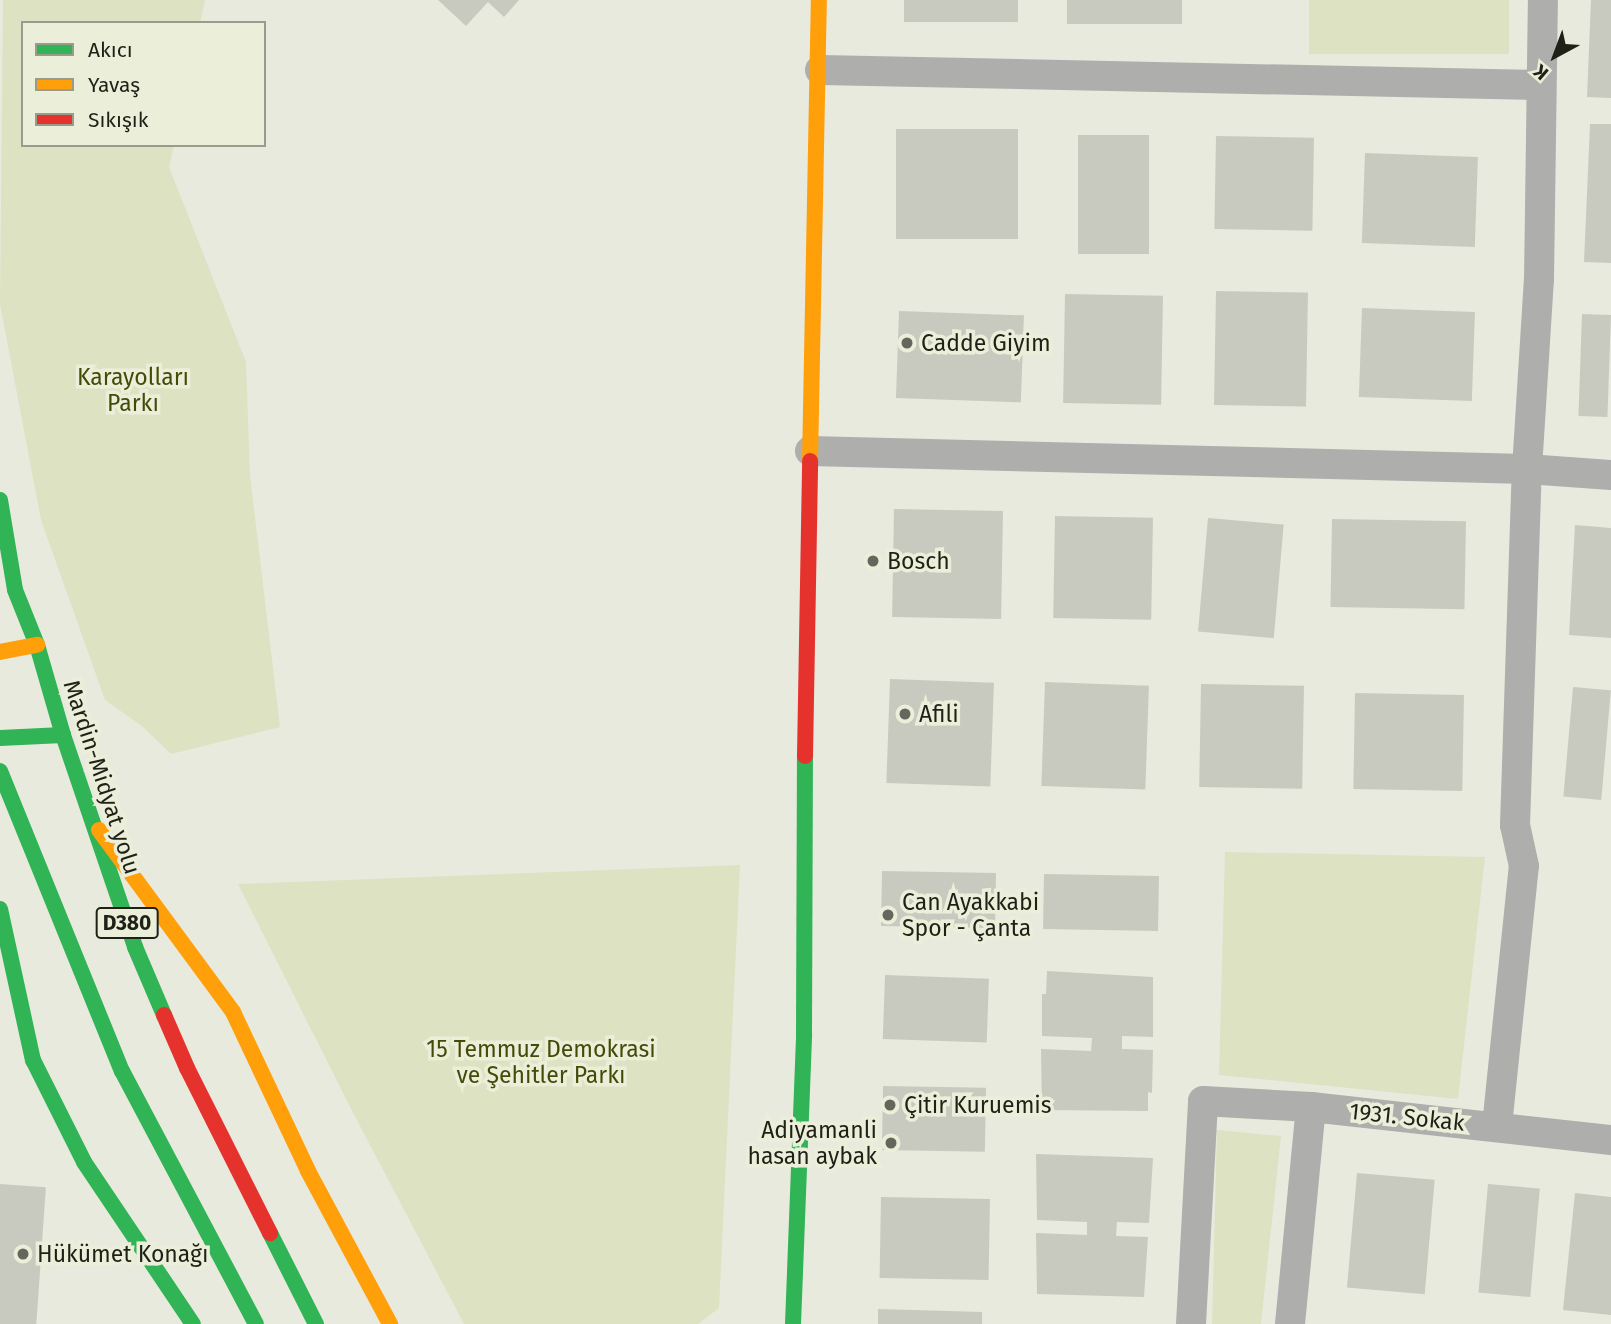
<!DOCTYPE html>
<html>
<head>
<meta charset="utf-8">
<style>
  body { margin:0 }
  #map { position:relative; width:1611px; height:1324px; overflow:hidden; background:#e8eade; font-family:"Fira Sans",sans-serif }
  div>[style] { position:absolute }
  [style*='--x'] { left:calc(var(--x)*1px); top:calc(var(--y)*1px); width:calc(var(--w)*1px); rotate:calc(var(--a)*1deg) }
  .green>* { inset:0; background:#dde2c3; transform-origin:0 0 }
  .building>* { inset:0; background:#c8cac0; transform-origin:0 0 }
  .street>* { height:30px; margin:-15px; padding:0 15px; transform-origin:15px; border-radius:15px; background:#aeaeac }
  .fast>* { height:16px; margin:-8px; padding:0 8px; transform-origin:8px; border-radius:8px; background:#30b455 }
  .slow>* { height:16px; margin:-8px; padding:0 8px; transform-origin:8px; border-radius:8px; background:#ff9f0a }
  .jam>* { height:16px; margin:-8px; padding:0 8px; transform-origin:8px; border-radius:8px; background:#e5322d }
  .dots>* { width:19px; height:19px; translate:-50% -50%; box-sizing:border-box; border:4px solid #ebefd9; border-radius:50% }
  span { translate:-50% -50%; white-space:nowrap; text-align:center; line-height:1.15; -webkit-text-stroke:7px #ebefd9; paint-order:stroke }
  .shield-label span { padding:2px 5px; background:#ebefd9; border:2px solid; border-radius:5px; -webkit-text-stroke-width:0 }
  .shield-label { font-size:21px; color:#1f2018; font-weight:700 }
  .poi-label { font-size:23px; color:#1f2018 }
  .left { translate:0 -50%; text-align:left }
  .right { translate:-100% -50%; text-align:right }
  .park-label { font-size:23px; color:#454b07 }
  .street-label { font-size:23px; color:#1f2018 }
  .legend { position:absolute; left:21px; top:21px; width:245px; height:126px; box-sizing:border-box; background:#ebefd9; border:2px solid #999c8c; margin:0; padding:9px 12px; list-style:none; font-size:21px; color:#1f2018 }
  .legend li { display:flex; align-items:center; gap:14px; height:35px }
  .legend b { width:35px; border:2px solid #999c8c }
  .north { position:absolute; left:1520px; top:21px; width:70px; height:70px; -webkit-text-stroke:5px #ebefd9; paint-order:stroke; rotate:221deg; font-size:19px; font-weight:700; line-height:28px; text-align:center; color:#1f2018 }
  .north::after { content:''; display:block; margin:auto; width:24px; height:32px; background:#1f2018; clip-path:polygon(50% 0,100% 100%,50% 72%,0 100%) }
</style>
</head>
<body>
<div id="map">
  <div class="green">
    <div style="clip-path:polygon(3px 0,205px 0,200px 23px,23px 23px,23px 145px,174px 145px,169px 167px,246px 362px,250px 475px,280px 727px,171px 754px,142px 726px,105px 700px,41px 520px,0 304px)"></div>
    <div style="left:1309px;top:0;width:200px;height:54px"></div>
    <div style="clip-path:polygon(1225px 852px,1485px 857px,1458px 1099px,1219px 1075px)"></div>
    <div style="clip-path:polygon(740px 865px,719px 1308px,698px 1324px,464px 1324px,349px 1105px,238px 884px)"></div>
    <div style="clip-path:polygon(1217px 1130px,1281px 1136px,1261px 1324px,1212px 1324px)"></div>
  </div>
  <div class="building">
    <div style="clip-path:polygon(438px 0,519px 0,504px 17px,488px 2px,466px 26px)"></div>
    <div style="left:904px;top:0;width:114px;height:22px"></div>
    <div style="left:1067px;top:0;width:115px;height:24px"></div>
    <div style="clip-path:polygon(1591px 0,1611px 0,1611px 98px,1587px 97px)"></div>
    <div style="clip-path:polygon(1590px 124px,1611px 124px,1611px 263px,1584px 262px)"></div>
    <div style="left:896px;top:129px;width:122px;height:110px"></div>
    <div style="left:1078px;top:135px;width:71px;height:119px"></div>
    <div style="left:1216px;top:136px;width:98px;height:93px;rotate:1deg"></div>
    <div style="left:1365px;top:153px;width:113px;height:90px;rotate:2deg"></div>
    <div style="left:1216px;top:291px;width:92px;height:114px;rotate:1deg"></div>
    <div style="left:1065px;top:294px;width:98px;height:109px;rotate:1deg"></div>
    <div style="left:1362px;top:308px;width:113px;height:89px;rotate:2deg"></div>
    <div style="left:899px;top:311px;width:125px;height:87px;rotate:2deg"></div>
    <div style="left:1582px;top:314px;width:29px;height:102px;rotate:2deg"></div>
    <div style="left:894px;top:509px;width:109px;height:108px;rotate:1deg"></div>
    <div style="left:1055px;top:516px;width:98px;height:102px;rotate:1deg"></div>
    <div style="left:1208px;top:518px;width:76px;height:114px;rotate:5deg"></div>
    <div style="left:1332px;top:519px;width:134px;height:88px;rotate:1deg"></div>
    <div style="clip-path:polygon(1575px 525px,1611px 528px,1611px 638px,1569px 635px)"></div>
    <div style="left:890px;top:679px;width:104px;height:104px;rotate:2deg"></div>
    <div style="left:1045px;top:682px;width:104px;height:104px;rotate:2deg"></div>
    <div style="left:1201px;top:684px;width:103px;height:103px;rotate:1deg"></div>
    <div style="left:1573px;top:687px;width:38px;height:110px;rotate:5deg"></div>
    <div style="left:1355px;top:693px;width:109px;height:96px;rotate:1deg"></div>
    <div style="left:882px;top:871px;width:114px;height:55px;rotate:1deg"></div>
    <div style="left:1044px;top:874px;width:115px;height:55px;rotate:1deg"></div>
    <div style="clip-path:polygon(1047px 971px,1153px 977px,1153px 1037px,1122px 1036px,1122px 1049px,1153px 1050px,1152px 1093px,1148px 1092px,1148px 1111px,1042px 1110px,1041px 1049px,1091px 1051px,1092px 1038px,1042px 1036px,1042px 994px,1046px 994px)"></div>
    <div style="left:885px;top:975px;width:104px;height:64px;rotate:2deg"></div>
    <div style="left:883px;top:1086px;width:103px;height:64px;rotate:1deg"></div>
    <div style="clip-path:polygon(1036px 1154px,1153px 1158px,1149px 1223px,1117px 1222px,1116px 1236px,1148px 1237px,1144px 1297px,1037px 1294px,1036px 1233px,1087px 1235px,1087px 1222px,1037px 1220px)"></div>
    <div style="left:1357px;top:1173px;width:78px;height:115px;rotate:5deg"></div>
    <div style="left:0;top:1184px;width:46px;height:140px;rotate:4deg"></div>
    <div style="left:1488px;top:1184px;width:52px;height:109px;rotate:5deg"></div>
    <div style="clip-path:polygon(1575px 1193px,1611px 1197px,1611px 1315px,1563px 1310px)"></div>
    <div style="left:881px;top:1197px;width:109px;height:81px;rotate:1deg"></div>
    <div style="clip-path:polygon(878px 1309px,982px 1312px,982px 1324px,878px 1324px)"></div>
  </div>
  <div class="street">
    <div style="--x:820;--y:70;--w:720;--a:1.19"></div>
    <div style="--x:810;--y:451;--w:717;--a:1.44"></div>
    <div style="--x:1527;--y:469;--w:84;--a:4.1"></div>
    <div style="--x:1497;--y:1126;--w:261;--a:-84.1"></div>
    <div style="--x:1524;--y:866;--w:42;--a:-102.4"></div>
    <div style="--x:1515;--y:825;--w:356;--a:-88.1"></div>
    <div style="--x:1527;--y:469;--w:189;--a:-86.4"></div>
    <div style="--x:1539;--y:280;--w:280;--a:-89.2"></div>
    <div style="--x:1191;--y:1324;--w:223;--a:-86.9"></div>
    <div style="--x:1203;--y:1101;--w:108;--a:3.2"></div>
    <div style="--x:1311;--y:1107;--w:302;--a:6.3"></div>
    <div style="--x:1290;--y:1324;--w:218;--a:-84.5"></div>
  </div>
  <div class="fast">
    <div style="--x:0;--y:500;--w:91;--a:80.5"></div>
    <div style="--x:15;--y:590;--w:59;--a:68.2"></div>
    <div style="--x:37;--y:645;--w:94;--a:73.9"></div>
    <div style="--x:63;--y:735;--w:224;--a:71.2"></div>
    <div style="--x:135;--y:947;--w:74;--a:66.9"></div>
    <div style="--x:0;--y:738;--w:63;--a:-2.7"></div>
    <div style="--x:0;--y:771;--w:324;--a:67.9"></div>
    <div style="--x:122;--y:1071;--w:286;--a:62.1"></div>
    <div style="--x:0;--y:909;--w:155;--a:77.7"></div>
    <div style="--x:33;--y:1060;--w:114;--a:63.4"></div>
    <div style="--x:84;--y:1162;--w:195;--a:56.1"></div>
    <div style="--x:270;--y:1233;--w:102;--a:63.2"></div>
    <div style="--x:793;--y:1324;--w:290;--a:-87.8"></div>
    <div style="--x:804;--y:1034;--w:278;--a:-89.8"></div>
  </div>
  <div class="slow">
    <div style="--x:810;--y:461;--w:461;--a:-88.9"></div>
    <div style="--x:0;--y:652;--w:38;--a:-11"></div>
    <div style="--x:99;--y:830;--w:226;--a:53.6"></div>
    <div style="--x:233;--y:1012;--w:176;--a:64.7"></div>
    <div style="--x:308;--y:1171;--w:174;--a:61.8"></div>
  </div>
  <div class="jam">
    <div style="--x:805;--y:756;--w:295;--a:-89"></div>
    <div style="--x:164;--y:1015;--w:58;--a:66.5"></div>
    <div style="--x:187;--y:1068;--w:185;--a:63.3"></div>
  </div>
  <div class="dots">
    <div style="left:907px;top:343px;background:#65675d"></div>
    <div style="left:873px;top:561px;background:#65675d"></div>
    <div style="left:905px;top:714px;background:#65675d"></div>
    <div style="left:888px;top:915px;background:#65675d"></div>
    <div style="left:890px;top:1105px;background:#65675d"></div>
    <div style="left:891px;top:1143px;background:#65675d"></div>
    <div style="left:23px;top:1254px;background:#65675d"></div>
  </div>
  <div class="shield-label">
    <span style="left:127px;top:923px">D380</span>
  </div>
  <div class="poi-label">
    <span class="left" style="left:921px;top:343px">Cadde Giyim</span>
    <span class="left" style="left:887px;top:561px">Bosch</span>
    <span class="left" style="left:919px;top:714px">Afili</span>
    <span class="left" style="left:902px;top:915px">Can Ayakkabi<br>Spor - Çanta</span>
    <span class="left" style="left:904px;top:1105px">Çitir Kuruemis</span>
    <span class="right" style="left:877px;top:1143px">Adiyamanli<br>hasan aybak</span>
    <span class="left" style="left:37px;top:1254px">Hükümet Konağı</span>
  </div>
  <div class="park-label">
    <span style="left:133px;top:390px">Karayolları<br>Parkı</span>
    <span style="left:541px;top:1062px">15 Temmuz Demokrasi<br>ve Şehitler Parkı</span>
  </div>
  <div class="street-label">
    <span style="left:102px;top:777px;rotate:72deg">Mardin-Midyat yolu</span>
    <span style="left:1407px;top:1117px;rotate:6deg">1931. Sokak</span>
  </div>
  <ul class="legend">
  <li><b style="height:9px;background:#30b455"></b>Akıcı</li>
  <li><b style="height:9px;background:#ff9f0a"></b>Yavaş</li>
  <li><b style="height:9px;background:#e5322d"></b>Sıkışık</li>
  </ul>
  <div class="north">K</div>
</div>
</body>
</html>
